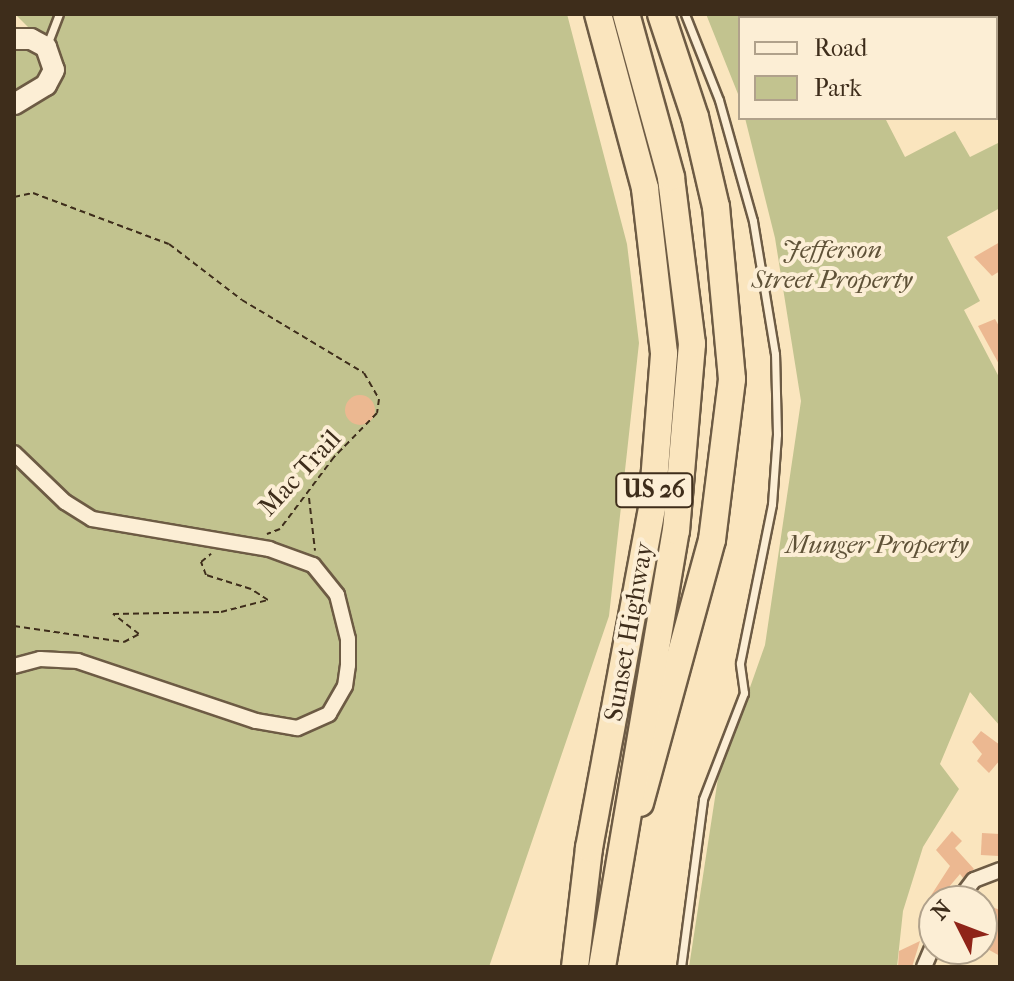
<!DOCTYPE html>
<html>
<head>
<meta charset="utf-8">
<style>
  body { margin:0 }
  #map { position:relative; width:1014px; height:981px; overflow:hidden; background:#fae5be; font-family:"IM FELL French Canon",serif }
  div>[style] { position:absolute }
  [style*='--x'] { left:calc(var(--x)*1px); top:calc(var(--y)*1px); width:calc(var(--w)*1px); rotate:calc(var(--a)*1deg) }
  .green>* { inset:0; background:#c2c38f }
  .building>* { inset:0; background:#ecb891; transform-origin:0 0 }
  .round { border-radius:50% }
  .path>* { height:2px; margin-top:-1px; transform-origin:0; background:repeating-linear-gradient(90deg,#3e2d1b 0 6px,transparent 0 10px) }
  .roads { filter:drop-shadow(2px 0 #6d5b44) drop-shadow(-2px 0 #6d5b44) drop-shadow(0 2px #6d5b44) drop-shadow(0 -2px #6d5b44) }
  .lane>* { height:7px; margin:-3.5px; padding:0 3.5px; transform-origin:3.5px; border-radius:3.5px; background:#fceed5 }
  .street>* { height:14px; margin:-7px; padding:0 7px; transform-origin:7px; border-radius:7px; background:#fceed5 }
  .secondary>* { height:20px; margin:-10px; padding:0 10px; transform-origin:10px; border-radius:10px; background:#fceed5 }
  .highway>* { height:26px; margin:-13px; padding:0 13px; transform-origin:13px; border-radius:13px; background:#fae5be }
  span { translate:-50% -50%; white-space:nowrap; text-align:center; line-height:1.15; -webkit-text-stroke:8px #fceed5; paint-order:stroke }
  .shield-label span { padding:2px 6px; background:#fceed5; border:2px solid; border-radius:6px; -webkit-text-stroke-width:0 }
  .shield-label { font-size:24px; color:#3e2d1b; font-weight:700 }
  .park-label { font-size:26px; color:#5f5238; font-style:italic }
  .street-label { font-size:26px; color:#3e2d1b }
  .frame { position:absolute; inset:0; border:16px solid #3e2d1b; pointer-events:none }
  .legend { position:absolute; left:738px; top:16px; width:260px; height:104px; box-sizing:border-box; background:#fceed5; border:2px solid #b0a18b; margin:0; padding:10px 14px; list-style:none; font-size:24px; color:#3e2d1b }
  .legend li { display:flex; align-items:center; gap:16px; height:40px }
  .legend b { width:40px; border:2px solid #b0a18b }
  .north { position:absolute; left:918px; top:885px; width:80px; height:80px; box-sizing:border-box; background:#fceed5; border:2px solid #b0a18b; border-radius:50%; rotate:312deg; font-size:22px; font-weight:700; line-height:32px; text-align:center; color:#3e2d1b }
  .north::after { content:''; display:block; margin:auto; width:28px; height:36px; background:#8f2418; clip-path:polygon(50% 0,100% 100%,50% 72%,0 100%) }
</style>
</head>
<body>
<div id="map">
  <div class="green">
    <div style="clip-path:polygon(15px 14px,567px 14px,627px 244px,639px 343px,609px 616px,489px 967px,14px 967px,14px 49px,44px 43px)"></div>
    <div style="clip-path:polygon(706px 14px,832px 14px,833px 18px,740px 18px,740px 99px)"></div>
    <div style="clip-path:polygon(745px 118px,885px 118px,905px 157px,955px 131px,970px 157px,1000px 142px,1000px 208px,947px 237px,980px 301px,964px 310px,1000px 379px,1000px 726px,970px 692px,940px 764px,959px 789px,923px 847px,903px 911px,897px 967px,689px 967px,718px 778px,765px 645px,801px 401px,775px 238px)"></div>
  </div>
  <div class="building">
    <div style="clip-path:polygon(1000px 242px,1000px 271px,992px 276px,974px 257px)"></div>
    <div style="clip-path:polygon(995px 319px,1000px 328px,1000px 366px,978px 326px)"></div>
    <div class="round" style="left:345px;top:395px;width:30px;height:30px"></div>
    <div style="clip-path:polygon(981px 731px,1000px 745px,1000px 760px,989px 773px,977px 761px,982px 754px,972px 742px)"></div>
    <div style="clip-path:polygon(952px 831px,962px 841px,955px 848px,974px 869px,963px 878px,960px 874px,937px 901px,930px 897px,950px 866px,936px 850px)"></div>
    <div style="left:982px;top:833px;width:18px;height:22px;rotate:3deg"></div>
    <div style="clip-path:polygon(992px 907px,1000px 910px,1000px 956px,982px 946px,982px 923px)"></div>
    <div style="clip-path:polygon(920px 941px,912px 967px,898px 967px,899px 951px)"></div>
  </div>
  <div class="path">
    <div style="--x:14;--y:197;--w:19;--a:-12"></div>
    <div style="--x:33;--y:193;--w:145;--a:20.6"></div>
    <div style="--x:169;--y:244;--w:92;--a:37.5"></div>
    <div style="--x:242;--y:300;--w:142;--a:30.9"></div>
    <div style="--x:364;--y:373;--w:30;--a:60"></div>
    <div style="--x:379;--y:399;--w:14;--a:98"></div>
    <div style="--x:377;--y:413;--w:62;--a:134.3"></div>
    <div style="--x:334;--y:457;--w:90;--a:126.9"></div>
    <div style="--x:280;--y:529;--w:14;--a:159"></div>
    <div style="--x:309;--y:498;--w:53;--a:83.5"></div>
    <div style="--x:14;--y:626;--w:111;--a:8.3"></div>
    <div style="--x:124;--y:642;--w:17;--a:-28"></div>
    <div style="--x:139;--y:634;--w:33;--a:-142"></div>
    <div style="--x:113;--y:614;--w:108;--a:-1.1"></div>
    <div style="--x:221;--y:612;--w:49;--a:-14.3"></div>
    <div style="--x:268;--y:600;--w:20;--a:-147"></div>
    <div style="--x:251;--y:589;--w:47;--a:-162.7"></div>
    <div style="--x:206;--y:575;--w:14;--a:-111"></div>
    <div style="--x:201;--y:562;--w:13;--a:-39"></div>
  </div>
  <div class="roads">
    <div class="lane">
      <div style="--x:47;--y:45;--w:33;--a:-69"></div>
      <div style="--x:681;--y:967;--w:169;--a:-82.5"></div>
      <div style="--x:703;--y:799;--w:114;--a:-68.9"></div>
      <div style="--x:744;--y:693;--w:30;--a:-98"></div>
      <div style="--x:740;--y:663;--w:162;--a:-78.6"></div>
      <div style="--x:772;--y:504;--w:70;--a:-85.9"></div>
      <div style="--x:777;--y:434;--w:80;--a:-91.4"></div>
      <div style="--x:775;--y:354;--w:135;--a:-99.4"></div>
      <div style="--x:753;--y:221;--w:126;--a:-105.7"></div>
      <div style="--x:719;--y:100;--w:92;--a:-111.6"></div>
    </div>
    <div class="street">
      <div style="--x:977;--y:14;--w:6;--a:39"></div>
      <div style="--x:996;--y:40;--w:9;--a:63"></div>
      <div style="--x:14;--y:453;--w:71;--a:43.9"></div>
      <div style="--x:65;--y:502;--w:32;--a:32"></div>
      <div style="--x:92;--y:519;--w:180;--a:9.6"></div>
      <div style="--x:269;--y:549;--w:47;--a:20"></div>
      <div style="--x:313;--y:565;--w:38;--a:51"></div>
      <div style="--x:337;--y:595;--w:45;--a:76"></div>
      <div style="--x:348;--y:639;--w:26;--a:90"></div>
      <div style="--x:348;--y:665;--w:21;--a:98"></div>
      <div style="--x:345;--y:686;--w:32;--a:120"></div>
      <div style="--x:329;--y:714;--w:35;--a:156"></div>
      <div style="--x:297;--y:728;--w:42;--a:-170.3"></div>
      <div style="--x:256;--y:721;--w:188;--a:-161.4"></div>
      <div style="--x:78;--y:661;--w:38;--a:-177"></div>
      <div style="--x:40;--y:659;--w:27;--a:165"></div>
      <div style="--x:958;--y:901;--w:26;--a:-53"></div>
      <div style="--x:974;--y:880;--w:28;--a:-21"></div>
      <div style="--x:924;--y:967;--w:26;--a:-67"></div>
    </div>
    <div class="secondary">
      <div style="--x:14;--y:39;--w:17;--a:0"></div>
      <div style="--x:31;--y:39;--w:17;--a:28"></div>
      <div style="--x:46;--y:47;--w:24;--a:71"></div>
      <div style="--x:54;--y:70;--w:17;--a:118"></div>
      <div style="--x:46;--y:85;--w:37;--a:149"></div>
    </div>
    <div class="highway">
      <div style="--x:640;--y:803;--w:273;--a:-74.7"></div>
      <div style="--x:712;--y:540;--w:162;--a:-82.9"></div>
      <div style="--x:732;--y:379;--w:173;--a:-95.3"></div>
      <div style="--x:716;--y:207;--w:92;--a:-103.1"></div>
      <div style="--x:695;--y:117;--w:108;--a:-108.3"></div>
      <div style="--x:575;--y:967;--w:120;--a:-83.3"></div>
      <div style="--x:589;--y:848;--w:347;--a:-79.5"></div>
      <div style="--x:652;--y:507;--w:154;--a:-85.5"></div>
      <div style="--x:664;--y:353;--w:166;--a:-96.6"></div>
      <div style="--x:645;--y:188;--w:180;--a:-105.1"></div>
      <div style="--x:602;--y:967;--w:442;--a:-80.4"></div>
      <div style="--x:676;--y:531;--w:188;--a:-85.1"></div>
      <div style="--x:692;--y:344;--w:168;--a:-97.2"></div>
      <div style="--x:671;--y:177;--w:169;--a:-105.4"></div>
    </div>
  </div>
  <div class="shield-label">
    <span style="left:654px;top:490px">US 26</span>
  </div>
  <div class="park-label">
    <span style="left:832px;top:265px">Jefferson<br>Street Property</span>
    <span style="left:877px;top:545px">Munger Property</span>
  </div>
  <div class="street-label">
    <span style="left:300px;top:473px;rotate:-47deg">Mac Trail</span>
    <span style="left:629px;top:632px;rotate:-80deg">Sunset Highway</span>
  </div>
  <div class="frame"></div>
  <ul class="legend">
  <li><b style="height:10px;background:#fceed5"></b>Road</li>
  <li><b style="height:22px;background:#c2c38f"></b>Park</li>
  </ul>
  <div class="north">N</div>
</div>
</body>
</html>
